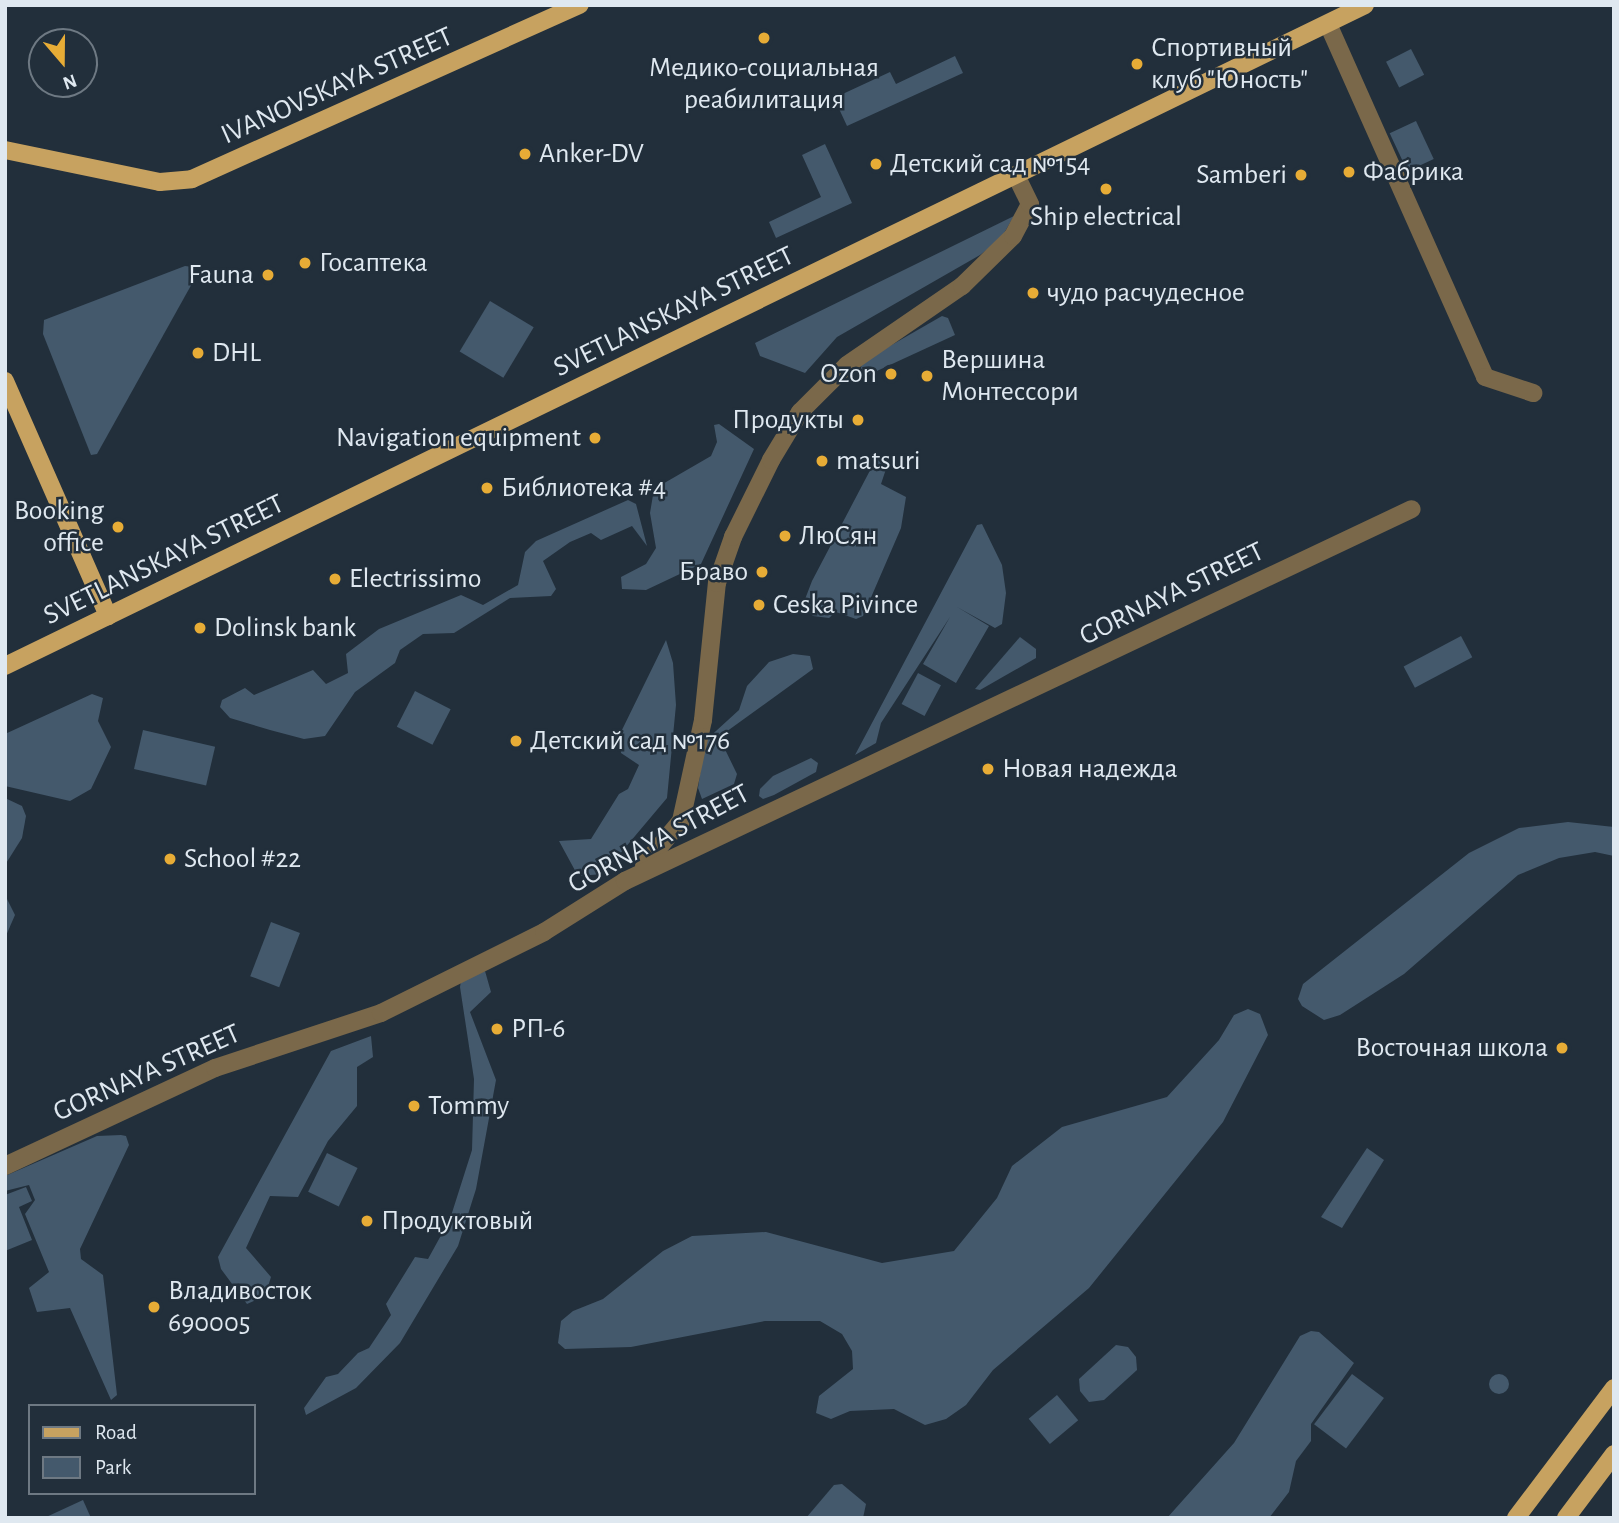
<!DOCTYPE html>
<html>
<head>
<meta charset="utf-8">
<style>
  body { margin:0 }
  #map { position:relative; width:1619px; height:1523px; overflow:hidden; background:#222f3b; font-family:"Alegreya Sans",sans-serif }
  div>[style] { position:absolute }
  [style*='--x'] { left:calc(var(--x)*1px); top:calc(var(--y)*1px); width:calc(var(--w)*1px); rotate:calc(var(--a)*1deg) }
  .green>* { inset:0; background:#44596c; transform-origin:0 0 }
  .round { border-radius:50% }
  .minor>* { height:18px; margin:-9px; padding:0 9px; transform-origin:9px; border-radius:9px; background:#7a684a }
  .major>* { height:18px; margin:-9px; padding:0 9px; transform-origin:9px; border-radius:9px; background:#c7a260 }
  .dots>* { width:19px; height:19px; translate:-50% -50%; box-sizing:border-box; border:4px solid #222f3b; border-radius:50% }
  span { translate:-50% -50%; white-space:nowrap; text-align:center; line-height:1.15; -webkit-text-stroke:5px #222f3b; paint-order:stroke }
  .poi-label { font-size:28px; color:#dfe8f0 }
  .left { translate:0 -50%; text-align:left }
  .right { translate:-100% -50%; text-align:right }
  .street-label { font-size:28px; color:#dfe8f0 }
  .frame { position:absolute; inset:0; border:7px solid #dfe8f0; pointer-events:none }
  .legend { position:absolute; left:28px; top:1404px; width:228px; height:91px; box-sizing:border-box; background:#222f3b; border:2px solid #6e7983; margin:0; padding:9px 12px; list-style:none; font-size:21px; color:#dfe8f0 }
  .legend li { display:flex; align-items:center; gap:14px; height:35px }
  .legend b { width:35px; border:2px solid #6e7983 }
  .north { position:absolute; left:28px; top:28px; width:70px; height:70px; box-sizing:border-box; background:#222f3b; border:2px solid #6e7983; border-radius:50%; rotate:160deg; font-size:19px; font-weight:700; line-height:28px; text-align:center; color:#dfe8f0 }
  .north::after { content:''; display:block; margin:auto; width:24px; height:32px; background:#e7ac36; clip-path:polygon(50% 0,100% 100%,50% 72%,0 100%) }
</style>
</head>
<body>
<div id="map">
  <div class="green">
    <div style="left:1411px;top:49px;width:29px;height:28px;rotate:63deg"></div>
    <div style="clip-path:polygon(955px 56px,963px 73px,847px 126px,834px 98px,890px 72px,896px 84px)"></div>
    <div style="left:1416px;top:121px;width:42px;height:29px;rotate:65deg"></div>
    <div style="clip-path:polygon(825px 144px,852px 203px,776px 238px,769px 222px,821px 197px,802px 155px)"></div>
    <div style="clip-path:polygon(1014px 216px,1000px 240px,980px 255px,837px 337px,805px 373px,760px 356px,755px 343px)"></div>
    <div style="clip-path:polygon(185px 266px,193px 267px,194px 280px,97px 454px,91px 455px,43px 334px,44px 320px)"></div>
    <div style="left:490px;top:301px;width:51px;height:59px;rotate:31deg"></div>
    <div style="clip-path:polygon(942px 316px,948px 318px,955px 335px,866px 376px,860px 374px,862px 362px)"></div>
    <div style="clip-path:polygon(719px 424px,754px 449px,701px 564px,646px 590px,622px 589px,621px 577px,646px 564px,656px 548px,650px 513px,654px 489px,711px 456px,717px 442px,714px 425px)"></div>
    <div style="clip-path:polygon(876px 459px,887px 466px,881px 484px,906px 497px,901px 528px,863px 616px,856px 619px,836px 612px,829px 618px,813px 616px,802px 607px,812px 581px)"></div>
    <div style="clip-path:polygon(628px 500px,636px 504px,647px 546px,632px 526px,601px 540px,591px 533px,570px 542px,543px 561px,556px 589px,551px 596px,510px 598px,454px 633px,423px 634px,400px 650px,395px 663px,355px 692px,325px 736px,304px 739px,270px 730px,230px 718px,220px 707px,222px 700px,245px 688px,254px 695px,313px 670px,326px 684px,348px 673px,346px 654px,379px 629px,461px 595px,483px 605px,518px 585px,525px 552px,536px 541px)"></div>
    <div style="clip-path:polygon(982px 524px,1002px 565px,1006px 593px,1002px 624px,995px 628px,957px 607px,989px 626px,956px 683px,923px 664px,950px 617px,881px 723px,876px 743px,855px 755px,977px 525px)"></div>
    <div style="left:1461px;top:636px;width:24px;height:65px;rotate:62deg"></div>
    <div style="clip-path:polygon(1020px 637px,1036px 649px,1036px 658px,980px 690px,975px 689px)"></div>
    <div style="clip-path:polygon(666px 640px,673px 663px,676px 705px,667px 798px,603px 874px,578px 876px,559px 841px,591px 839px,619px 794px,628px 789px,639px 765px,621px 753px,619px 736px)"></div>
    <div style="clip-path:polygon(793px 654px,810px 656px,813px 669px,719px 737px,737px 774px,734px 784px,702px 799px,698px 788px,705px 741px,739px 710px,747px 686px,769px 662px)"></div>
    <div style="left:918px;top:673px;width:26px;height:35px;rotate:28deg"></div>
    <div style="left:415px;top:691px;width:40px;height:40px;rotate:27deg"></div>
    <div style="clip-path:polygon(92px 694px,103px 698px,98px 721px,111px 747px,91px 789px,70px 801px,5px 786px,5px 734px)"></div>
    <div style="left:143px;top:730px;width:74px;height:40px;rotate:13deg"></div>
    <div style="clip-path:polygon(811px 758px,818px 763px,816px 772px,774px 795px,763px 799px,759px 796px,760px 789px,773px 776px)"></div>
    <div style="clip-path:polygon(5px 798px,22px 806px,26px 816px,22px 838px,5px 865px)"></div>
    <div style="clip-path:polygon(1568px 822px,1614px 827px,1614px 856px,1595px 852px,1559px 858px,1518px 875px,1404px 974px,1340px 1015px,1324px 1020px,1302px 1006px,1298px 999px,1303px 984px,1469px 853px,1519px 828px)"></div>
    <div style="clip-path:polygon(5px 895px,15px 915px,5px 938px)"></div>
    <div style="left:271px;top:922px;width:31px;height:58px;rotate:21deg"></div>
    <div style="clip-path:polygon(485px 971px,491px 992px,470px 1012px,496px 1080px,476px 1189px,458px 1246px,400px 1343px,356px 1388px,306px 1415px,304px 1408px,326px 1377px,338px 1374px,358px 1353px,369px 1348px,391px 1315px,386px 1304px,415px 1257px,428px 1259px,450px 1219px,472px 1150px,474px 1079px,460px 987px,461px 981px)"></div>
    <div style="clip-path:polygon(1248px 1009px,1260px 1014px,1268px 1035px,1223px 1122px,1089px 1288px,993px 1370px,966px 1405px,946px 1419px,925px 1425px,894px 1409px,850px 1411px,831px 1419px,816px 1413px,819px 1396px,853px 1369px,852px 1351px,842px 1334px,820px 1321px,765px 1321px,631px 1347px,565px 1349px,558px 1343px,561px 1321px,573px 1311px,603px 1299px,663px 1251px,692px 1236px,766px 1232px,882px 1263px,954px 1251px,997px 1198px,1012px 1166px,1062px 1127px,1167px 1097px,1219px 1040px,1234px 1015px)"></div>
    <div style="clip-path:polygon(371px 1036px,373px 1057px,357px 1067px,357px 1106px,328px 1141px,298px 1197px,270px 1196px,246px 1248px,271px 1277px,265px 1296px,247px 1304px,221px 1269px,218px 1257px,331px 1051px)"></div>
    <div style="clip-path:polygon(121px 1135px,126px 1136px,129px 1145px,80px 1249px,81px 1259px,103px 1275px,117px 1395px,111px 1400px,70px 1308px,37px 1312px,29px 1288px,49px 1272px,25px 1214px,35px 1200px,29px 1185px,5px 1191px,5px 1176px,97px 1136px)"></div>
    <div style="clip-path:polygon(1367px 1148px,1384px 1160px,1342px 1228px,1321px 1217px)"></div>
    <div style="left:327px;top:1153px;width:34px;height:43px;rotate:26deg"></div>
    <div style="clip-path:polygon(26px 1187px,32px 1201px,19px 1207px,32px 1240px,5px 1251px,5px 1195px)"></div>
    <div style="clip-path:polygon(1311px 1331px,1319px 1332px,1354px 1363px,1311px 1424px,1311px 1441px,1296px 1461px,1289px 1492px,1269px 1518px,1167px 1518px,1234px 1443px,1300px 1336px)"></div>
    <div style="clip-path:polygon(1116px 1345px,1128px 1347px,1136px 1357px,1137px 1370px,1104px 1400px,1089px 1402px,1080px 1391px,1079px 1379px)"></div>
    <div style="left:1352px;top:1374px;width:40px;height:63px;rotate:37deg"></div>
    <div class="round" style="left:1489px;top:1374px;width:20px;height:20px"></div>
    <div style="left:1057px;top:1395px;width:33px;height:37px;rotate:50deg"></div>
    <div style="clip-path:polygon(842px 1484px,866px 1504px,863px 1518px,806px 1518px,834px 1485px)"></div>
    <div style="clip-path:polygon(83px 1500px,91px 1518px,44px 1518px)"></div>
  </div>
  <div class="minor">
    <div style="--x:1328;--y:24;--w:386;--a:66"></div>
    <div style="--x:1485;--y:377;--w:51;--a:18.4"></div>
    <div style="--x:644;--y:865;--w:57;--a:-49.9"></div>
    <div style="--x:681;--y:821;--w:103;--a:-77.7"></div>
    <div style="--x:703;--y:720;--w:138;--a:-84.2"></div>
    <div style="--x:717;--y:583;--w:49;--a:-70.8"></div>
    <div style="--x:733;--y:537;--w:86;--a:-63.7"></div>
    <div style="--x:771;--y:460;--w:56;--a:-58.9"></div>
    <div style="--x:800;--y:412;--w:66;--a:-45"></div>
    <div style="--x:847;--y:365;--w:140;--a:-34.5"></div>
    <div style="--x:962;--y:286;--w:71;--a:-44.4"></div>
    <div style="--x:1013;--y:236;--w:36;--a:-62"></div>
    <div style="--x:1030;--y:204;--w:32;--a:-116"></div>
    <div style="--x:5;--y:1166;--w:232;--a:-25"></div>
    <div style="--x:215;--y:1068;--w:175;--a:-18.3"></div>
    <div style="--x:381;--y:1013;--w:182;--a:-26.4"></div>
    <div style="--x:544;--y:932;--w:96;--a:-32.2"></div>
    <div style="--x:625;--y:881;--w:870;--a:-25.3"></div>
  </div>
  <div class="major">
    <div style="--x:5;--y:150;--w:158;--a:11.7"></div>
    <div style="--x:160;--y:182;--w:32;--a:-5"></div>
    <div style="--x:192;--y:179;--w:425;--a:-24.2"></div>
    <div style="--x:5;--y:381;--w:257;--a:66.3"></div>
    <div style="--x:5;--y:666;--w:1512;--a:-25.92"></div>
    <div style="--x:1516;--y:1518;--w:163;--a:-53"></div>
    <div style="--x:1566;--y:1518;--w:80;--a:-53.1"></div>
  </div>
  <div class="dots">
    <div style="left:764px;top:38px;background:#e7ac36"></div>
    <div style="left:1137px;top:64px;background:#e7ac36"></div>
    <div style="left:525px;top:154px;background:#e7ac36"></div>
    <div style="left:876px;top:164px;background:#e7ac36"></div>
    <div style="left:1349px;top:172px;background:#e7ac36"></div>
    <div style="left:1301px;top:175px;background:#e7ac36"></div>
    <div style="left:1106px;top:189px;background:#e7ac36"></div>
    <div style="left:305px;top:263px;background:#e7ac36"></div>
    <div style="left:268px;top:275px;background:#e7ac36"></div>
    <div style="left:1033px;top:293px;background:#e7ac36"></div>
    <div style="left:198px;top:353px;background:#e7ac36"></div>
    <div style="left:891px;top:374px;background:#e7ac36"></div>
    <div style="left:927px;top:376px;background:#e7ac36"></div>
    <div style="left:858px;top:420px;background:#e7ac36"></div>
    <div style="left:595px;top:438px;background:#e7ac36"></div>
    <div style="left:822px;top:461px;background:#e7ac36"></div>
    <div style="left:487px;top:488px;background:#e7ac36"></div>
    <div style="left:118px;top:527px;background:#e7ac36"></div>
    <div style="left:785px;top:536px;background:#e7ac36"></div>
    <div style="left:762px;top:572px;background:#e7ac36"></div>
    <div style="left:335px;top:579px;background:#e7ac36"></div>
    <div style="left:759px;top:605px;background:#e7ac36"></div>
    <div style="left:200px;top:628px;background:#e7ac36"></div>
    <div style="left:516px;top:741px;background:#e7ac36"></div>
    <div style="left:988px;top:769px;background:#e7ac36"></div>
    <div style="left:170px;top:859px;background:#e7ac36"></div>
    <div style="left:497px;top:1029px;background:#e7ac36"></div>
    <div style="left:1562px;top:1048px;background:#e7ac36"></div>
    <div style="left:414px;top:1106px;background:#e7ac36"></div>
    <div style="left:367px;top:1221px;background:#e7ac36"></div>
    <div style="left:154px;top:1307px;background:#e7ac36"></div>
  </div>
  <div class="poi-label">
    <span class="left" style="left:1151px;top:64px">Спортивный<br>клуб "Юность"</span>
    <span style="left:764px;top:84px">Медико-социальная<br>реабилитация</span>
    <span class="left" style="left:539px;top:154px">Anker-DV</span>
    <span class="left" style="left:890px;top:164px">Детский сад №154</span>
    <span class="left" style="left:1363px;top:172px">Фабрика</span>
    <span class="right" style="left:1287px;top:175px">Samberi</span>
    <span style="left:1106px;top:217px">Ship electrical</span>
    <span class="left" style="left:319px;top:263px">Госаптека</span>
    <span class="right" style="left:254px;top:275px">Fauna</span>
    <span class="left" style="left:1047px;top:293px">чудо расчудесное</span>
    <span class="left" style="left:212px;top:353px">DHL</span>
    <span class="left" style="left:941px;top:376px">Вершина<br>Монтессори</span>
    <span class="right" style="left:877px;top:374px">Ozon</span>
    <span class="right" style="left:844px;top:420px">Продукты</span>
    <span class="right" style="left:581px;top:438px">Navigation equipment</span>
    <span class="left" style="left:836px;top:461px">matsuri</span>
    <span class="left" style="left:501px;top:488px">Библиотека #4</span>
    <span class="right" style="left:104px;top:527px">Booking<br>office</span>
    <span class="left" style="left:799px;top:536px">ЛюСян</span>
    <span class="right" style="left:748px;top:572px">Браво</span>
    <span class="left" style="left:349px;top:579px">Electrissimo</span>
    <span class="left" style="left:773px;top:605px">Ceska Pivince</span>
    <span class="left" style="left:214px;top:628px">Dolinsk bank</span>
    <span class="left" style="left:530px;top:741px">Детский сад №176</span>
    <span class="left" style="left:1002px;top:769px">Новая надежда</span>
    <span class="left" style="left:184px;top:859px">School #22</span>
    <span class="left" style="left:511px;top:1029px">РП-6</span>
    <span class="right" style="left:1548px;top:1048px">Восточная школа</span>
    <span class="left" style="left:428px;top:1106px">Tommy</span>
    <span class="left" style="left:381px;top:1221px">Продуктовый</span>
    <span class="left" style="left:168px;top:1307px">Владивосток<br>690005</span>
  </div>
  <div class="street-label">
    <span style="left:337px;top:86px;rotate:-24deg">IVANOVSKAYA STREET</span>
    <span style="left:674px;top:312px;rotate:-26deg">SVETLANSKAYA STREET</span>
    <span style="left:164px;top:560px;rotate:-26deg">SVETLANSKAYA STREET</span>
    <span style="left:1172px;top:594px;rotate:-26deg">GORNAYA STREET</span>
    <span style="left:659px;top:839px;rotate:-28deg">GORNAYA STREET</span>
    <span style="left:147px;top:1073px;rotate:-24deg">GORNAYA STREET</span>
  </div>
  <div class="frame"></div>
  <ul class="legend">
  <li><b style="height:9px;background:#c7a260"></b>Road</li>
  <li><b style="height:19px;background:#44596c"></b>Park</li>
  </ul>
  <div class="north">N</div>
</div>
</body>
</html>
